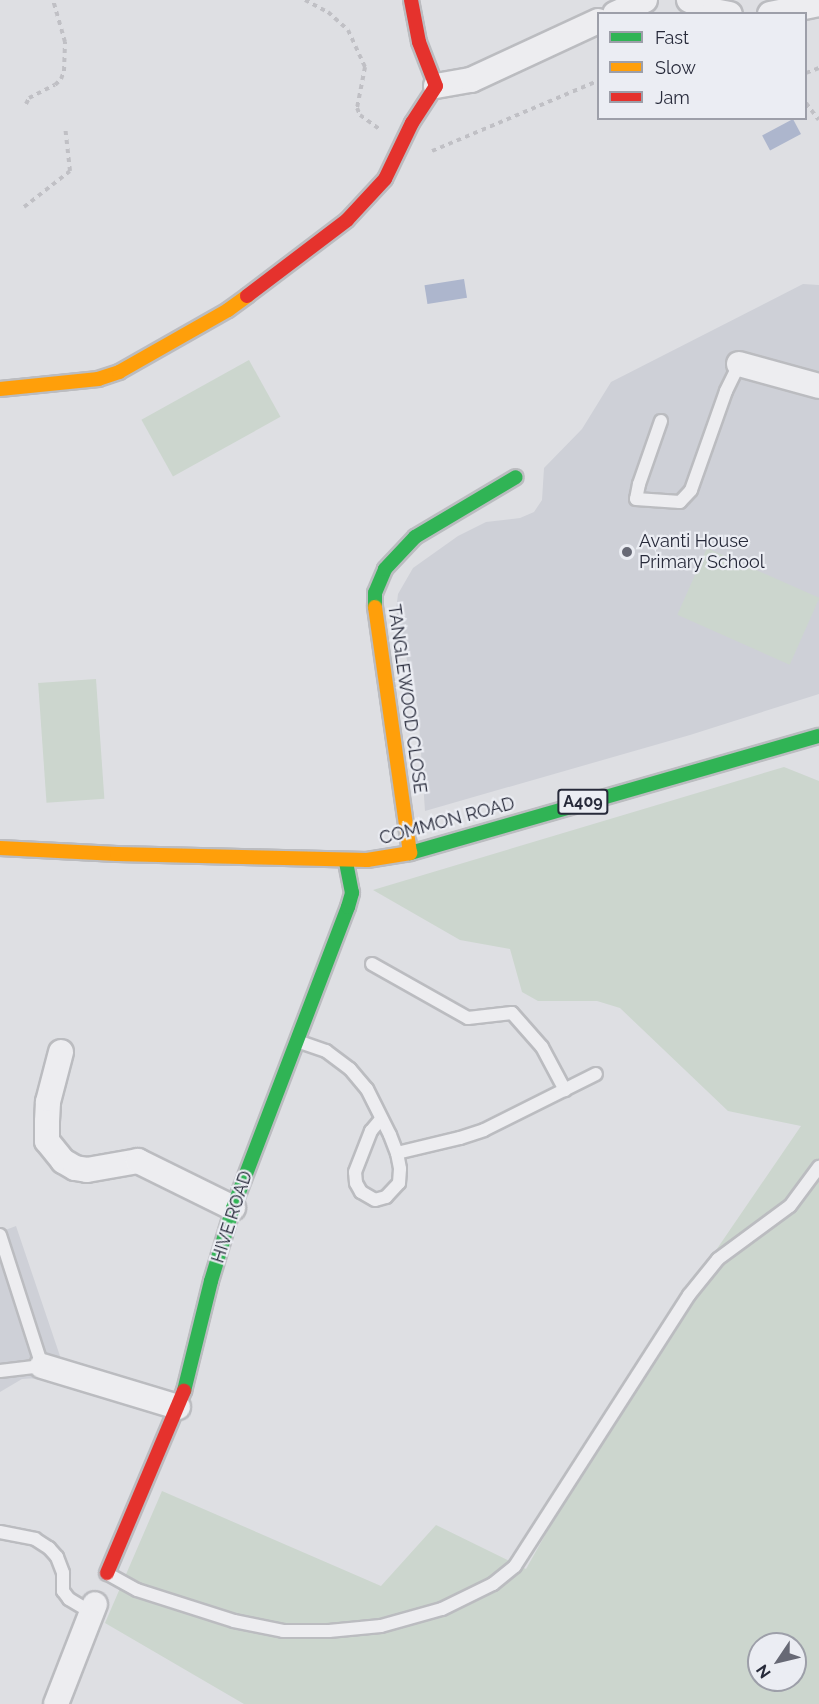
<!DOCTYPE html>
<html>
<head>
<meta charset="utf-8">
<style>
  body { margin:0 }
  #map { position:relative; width:819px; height:1704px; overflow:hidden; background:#dedfe3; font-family:Raleway,sans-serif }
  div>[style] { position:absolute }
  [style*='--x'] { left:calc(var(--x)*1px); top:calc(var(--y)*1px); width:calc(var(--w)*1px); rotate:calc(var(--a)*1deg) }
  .built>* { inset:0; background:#ced0d7 }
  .green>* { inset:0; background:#ccd6ce; transform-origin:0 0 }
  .water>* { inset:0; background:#adb6cd; transform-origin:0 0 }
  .path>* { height:4px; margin-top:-2px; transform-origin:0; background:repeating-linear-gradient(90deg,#c0c0c5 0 4.5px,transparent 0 9px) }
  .roads { filter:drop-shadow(2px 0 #bbbcc0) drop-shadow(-2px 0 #bbbcc0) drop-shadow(0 2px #bbbcc0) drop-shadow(0 -2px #bbbcc0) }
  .lane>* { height:12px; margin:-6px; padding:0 6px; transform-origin:6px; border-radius:6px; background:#ededf0 }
  .street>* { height:24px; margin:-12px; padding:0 12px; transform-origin:12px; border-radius:12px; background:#ededf0 }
  .fast>* { height:14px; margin:-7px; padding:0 7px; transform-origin:7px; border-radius:7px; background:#30b455 }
  .slow>* { height:14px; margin:-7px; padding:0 7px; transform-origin:7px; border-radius:7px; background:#ff9f0a }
  .jam>* { height:14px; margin:-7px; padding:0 7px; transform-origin:7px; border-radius:7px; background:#e5322d }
  .dots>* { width:16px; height:16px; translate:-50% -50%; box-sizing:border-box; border:3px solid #ebedf3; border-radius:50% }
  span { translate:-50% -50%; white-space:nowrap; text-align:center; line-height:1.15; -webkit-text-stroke:4.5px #ebedf3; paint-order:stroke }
  .shield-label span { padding:2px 4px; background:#ebedf3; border:2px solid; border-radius:4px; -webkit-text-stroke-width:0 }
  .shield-label { font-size:16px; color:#272a3a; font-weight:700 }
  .poi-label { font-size:18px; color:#272a3a }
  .left { translate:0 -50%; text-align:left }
  .street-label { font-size:18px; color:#272a3a }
  .legend { position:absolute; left:597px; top:12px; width:210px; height:108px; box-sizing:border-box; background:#ebedf3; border:2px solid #9d9fa9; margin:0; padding:8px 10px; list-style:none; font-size:18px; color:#272a3a }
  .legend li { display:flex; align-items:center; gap:12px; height:30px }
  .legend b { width:30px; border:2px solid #9d9fa9 }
  .north { position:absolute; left:747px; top:1632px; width:60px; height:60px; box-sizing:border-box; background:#ebedf3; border:2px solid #9d9fa9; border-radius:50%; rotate:235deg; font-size:16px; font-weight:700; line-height:24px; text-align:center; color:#272a3a }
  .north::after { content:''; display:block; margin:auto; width:21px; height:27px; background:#676975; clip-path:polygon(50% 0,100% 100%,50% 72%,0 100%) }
</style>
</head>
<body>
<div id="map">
  <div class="built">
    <div style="clip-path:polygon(803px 284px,819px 285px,819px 694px,690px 735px,425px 811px,418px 709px,396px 611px,398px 594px,413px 568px,458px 536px,486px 522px,520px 518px,534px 512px,542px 500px,544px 468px,582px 429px,611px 382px)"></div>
    <div style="clip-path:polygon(16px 1226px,60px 1356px,38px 1378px,22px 1379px,0 1392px,0 1232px)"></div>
  </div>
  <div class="green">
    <div style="left:249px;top:360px;width:65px;height:123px;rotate:61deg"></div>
    <div style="left:707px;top:548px;width:123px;height:73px;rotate:24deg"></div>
    <div style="left:96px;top:679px;width:120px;height:58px;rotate:86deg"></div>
    <div style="clip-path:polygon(evenodd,784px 767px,819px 781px,819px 1704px,244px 1704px,105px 1623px,162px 1491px,381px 1586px,436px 1525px,526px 1569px,656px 1338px,801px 1126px,728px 1111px,620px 1008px,597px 1001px,538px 1001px,522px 992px,510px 949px,460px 940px,373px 890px,784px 767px,759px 1644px,795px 1644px,795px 1680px,759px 1680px,759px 1644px)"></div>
  </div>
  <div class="water">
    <div style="left:793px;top:119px;width:17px;height:35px;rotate:62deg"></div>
    <div style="left:464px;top:279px;width:19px;height:40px;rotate:81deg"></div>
  </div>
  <div class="path">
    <div style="--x:305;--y:0;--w:26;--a:28"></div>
    <div style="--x:328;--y:12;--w:27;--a:42"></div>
    <div style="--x:348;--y:30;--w:41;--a:65.3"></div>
    <div style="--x:365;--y:67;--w:42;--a:101"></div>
    <div style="--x:357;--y:108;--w:8;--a:67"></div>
    <div style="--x:360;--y:115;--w:24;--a:36"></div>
    <div style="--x:806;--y:73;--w:14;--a:-21"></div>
    <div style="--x:806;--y:103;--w:21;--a:53"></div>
    <div style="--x:26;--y:104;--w:7;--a:-63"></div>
    <div style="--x:29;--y:98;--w:29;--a:-27"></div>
    <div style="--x:55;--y:85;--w:8;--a:-45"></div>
    <div style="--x:61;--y:79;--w:9;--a:-69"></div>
    <div style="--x:64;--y:71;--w:29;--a:-88"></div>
    <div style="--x:65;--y:42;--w:44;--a:-105.9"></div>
    <div style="--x:432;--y:151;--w:180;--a:-22.9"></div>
    <div style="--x:24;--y:207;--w:58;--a:-38"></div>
    <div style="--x:70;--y:171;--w:45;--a:-96.3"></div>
  </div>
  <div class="roads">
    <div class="lane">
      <div style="--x:661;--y:421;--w:67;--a:109.2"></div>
      <div style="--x:639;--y:484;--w:15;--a:101"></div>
      <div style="--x:636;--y:499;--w:44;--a:3.9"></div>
      <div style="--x:680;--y:502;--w:16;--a:-47"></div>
      <div style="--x:691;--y:490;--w:105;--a:-70.5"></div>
      <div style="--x:726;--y:391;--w:30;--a:-64"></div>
      <div style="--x:372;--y:964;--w:110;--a:29.4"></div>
      <div style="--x:468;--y:1018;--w:44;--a:-6.5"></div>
      <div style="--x:512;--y:1013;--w:45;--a:48.6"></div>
      <div style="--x:542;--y:1047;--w:49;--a:61.9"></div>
      <div style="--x:297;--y:1041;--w:31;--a:19"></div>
      <div style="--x:326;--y:1051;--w:30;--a:37"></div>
      <div style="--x:350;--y:1069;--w:26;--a:50"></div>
      <div style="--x:367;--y:1089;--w:51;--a:63.4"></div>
      <div style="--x:390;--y:1135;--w:19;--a:69"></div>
      <div style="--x:397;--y:1153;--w:16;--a:79"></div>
      <div style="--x:400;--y:1169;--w:14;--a:94"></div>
      <div style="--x:399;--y:1183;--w:19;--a:133"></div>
      <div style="--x:386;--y:1197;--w:11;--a:165"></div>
      <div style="--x:375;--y:1200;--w:16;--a:-150"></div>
      <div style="--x:361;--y:1192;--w:10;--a:-119"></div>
      <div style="--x:356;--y:1183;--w:11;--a:-95"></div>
      <div style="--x:355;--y:1172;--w:44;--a:-68.7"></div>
      <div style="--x:371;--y:1131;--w:16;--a:-50"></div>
      <div style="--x:397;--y:1153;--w:65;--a:-13.4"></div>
      <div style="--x:460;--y:1138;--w:25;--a:-18"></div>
      <div style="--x:484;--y:1130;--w:125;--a:-26.6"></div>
      <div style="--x:0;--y:1235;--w:138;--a:72.2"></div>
      <div style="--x:42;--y:1366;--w:42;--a:173.2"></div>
      <div style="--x:0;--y:1532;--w:36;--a:11"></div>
      <div style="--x:35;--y:1539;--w:17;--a:33"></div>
      <div style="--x:49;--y:1548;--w:12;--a:48"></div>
      <div style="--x:57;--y:1557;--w:17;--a:69"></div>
      <div style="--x:63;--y:1573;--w:18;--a:90"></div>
      <div style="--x:63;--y:1591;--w:10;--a:53"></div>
      <div style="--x:69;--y:1599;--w:27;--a:31"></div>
      <div style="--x:108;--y:1574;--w:33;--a:29"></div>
      <div style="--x:137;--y:1590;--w:102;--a:17.7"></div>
      <div style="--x:234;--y:1621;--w:50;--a:11.5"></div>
      <div style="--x:283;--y:1631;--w:46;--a:0"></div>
      <div style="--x:329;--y:1631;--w:52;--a:-5.5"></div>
      <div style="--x:381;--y:1626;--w:63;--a:-15.6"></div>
      <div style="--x:442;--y:1609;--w:57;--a:-26.1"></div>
      <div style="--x:493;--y:1584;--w:28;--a:-39"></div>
      <div style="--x:515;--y:1566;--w:322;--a:-57.3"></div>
      <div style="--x:689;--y:1295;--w:46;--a:-51.1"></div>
      <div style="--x:718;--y:1259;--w:89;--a:-36.4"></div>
      <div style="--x:790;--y:1206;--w:49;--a:-53.4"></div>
    </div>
    <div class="street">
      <div style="--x:689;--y:0;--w:27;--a:24"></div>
      <div style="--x:714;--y:11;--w:16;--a:11"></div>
      <div style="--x:615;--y:14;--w:33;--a:-25"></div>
      <div style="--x:770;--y:14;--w:50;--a:-11.5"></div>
      <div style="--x:436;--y:86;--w:36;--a:-10"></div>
      <div style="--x:471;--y:80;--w:140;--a:-24.9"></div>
      <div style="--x:739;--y:364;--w:83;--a:15.4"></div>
      <div style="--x:61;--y:1052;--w:52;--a:104.6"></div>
      <div style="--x:48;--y:1102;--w:20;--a:93"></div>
      <div style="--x:47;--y:1122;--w:19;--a:90"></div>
      <div style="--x:47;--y:1141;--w:26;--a:51"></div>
      <div style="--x:63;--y:1161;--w:14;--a:30"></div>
      <div style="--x:75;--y:1168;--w:12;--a:9"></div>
      <div style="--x:87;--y:1170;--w:52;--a:-10"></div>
      <div style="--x:138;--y:1161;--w:106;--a:26.3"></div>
      <div style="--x:42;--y:1366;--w:142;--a:16.8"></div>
      <div style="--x:56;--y:1704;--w:107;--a:-68.7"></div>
    </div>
    <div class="fast">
      <div style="--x:375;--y:607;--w:14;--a:-90"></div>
      <div style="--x:375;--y:593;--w:26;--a:-67"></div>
      <div style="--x:385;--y:569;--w:44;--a:-46.8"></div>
      <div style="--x:415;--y:537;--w:117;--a:-30.7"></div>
      <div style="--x:410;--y:853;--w:425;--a:-16"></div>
      <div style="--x:184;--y:1391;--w:113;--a:-76.2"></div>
      <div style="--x:211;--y:1281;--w:76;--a:-73.2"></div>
      <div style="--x:233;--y:1208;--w:322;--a:-69.1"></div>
      <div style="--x:348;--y:907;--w:15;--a:-74"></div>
      <div style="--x:352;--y:893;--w:33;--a:-101"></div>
    </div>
    <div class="slow">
      <div style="--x:0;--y:389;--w:99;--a:-5.8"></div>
      <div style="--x:98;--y:379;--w:22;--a:-18"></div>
      <div style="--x:119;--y:372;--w:125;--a:-29.6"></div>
      <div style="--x:228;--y:310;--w:24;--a:-36"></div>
      <div style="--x:375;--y:607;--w:248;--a:81.9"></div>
      <div style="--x:0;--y:848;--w:117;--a:2.9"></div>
      <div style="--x:117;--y:854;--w:250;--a:1.4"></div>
      <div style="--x:367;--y:860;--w:44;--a:-9.2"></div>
    </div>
    <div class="jam">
      <div style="--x:247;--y:296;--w:126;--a:-37.2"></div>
      <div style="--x:347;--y:220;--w:56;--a:-47.2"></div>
      <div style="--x:385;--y:179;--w:62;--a:-64.3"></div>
      <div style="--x:412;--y:123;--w:44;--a:-57"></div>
      <div style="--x:436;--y:86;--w:47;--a:-111.1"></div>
      <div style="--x:419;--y:42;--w:43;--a:-100.8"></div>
      <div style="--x:107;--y:1573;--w:198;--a:-67.1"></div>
    </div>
  </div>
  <div class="dots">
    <div style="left:627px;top:552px;background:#676975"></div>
  </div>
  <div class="shield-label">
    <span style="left:583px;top:802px">A409</span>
  </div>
  <div class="poi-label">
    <span class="left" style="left:639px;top:552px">Avanti House<br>Primary School</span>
  </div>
  <div class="street-label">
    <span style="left:407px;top:699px;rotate:82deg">TANGLEWOOD CLOSE</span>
    <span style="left:447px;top:821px;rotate:-15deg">COMMON ROAD</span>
    <span style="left:232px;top:1217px;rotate:-72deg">HIVE ROAD</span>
  </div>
  <ul class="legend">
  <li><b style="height:8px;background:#30b455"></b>Fast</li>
  <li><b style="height:8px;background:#ff9f0a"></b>Slow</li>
  <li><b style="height:8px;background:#e5322d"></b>Jam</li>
  </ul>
  <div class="north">N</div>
</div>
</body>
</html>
